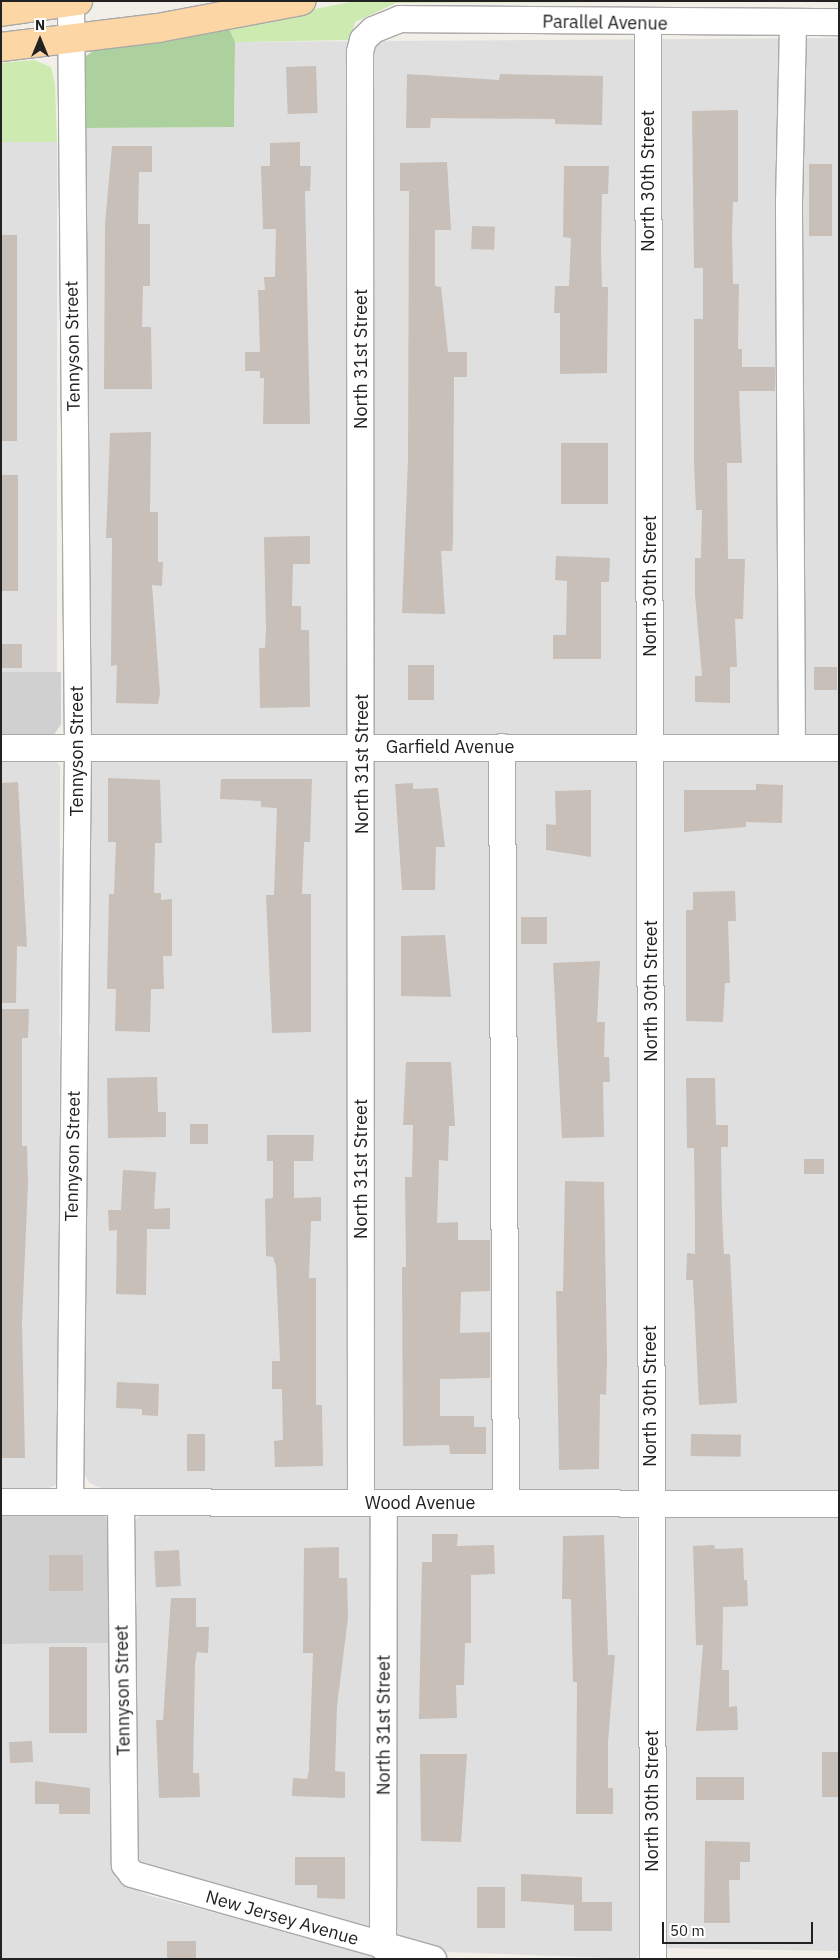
<!DOCTYPE html>
<html>
<head>
<meta charset="utf-8">
<style>
  body { margin:0 }
  #map { position:relative; width:840px; height:1960px; overflow:hidden; background:#f2efe9; font-family:"IBM Plex Sans",sans-serif }
  div>[style] { position:absolute }
  [style*='--x'] { left:calc(var(--x)*1px); top:calc(var(--y)*1px); width:calc(var(--w)*1px); rotate:calc(var(--a)*1deg) }
  .residential>* { inset:0; background:#e0dfdf; transform-origin:0 0 }
  .religious>* { inset:0; background:#d0d0d0 }
  .grass>* { inset:0; background:#cdebb0 }
  .forest>* { inset:0; background:#add19e }
  .building>* { inset:0; background:#c7bfb8; transform-origin:0 0 }
  .roads { filter:drop-shadow(1px 0 #a9a9a9) drop-shadow(-1px 0 #a9a9a9) drop-shadow(0 1px #a9a9a9) drop-shadow(0 -1px #a9a9a9) }
  .minor>* { height:26px; margin:-13px; padding:0 13px; transform-origin:13px; border-radius:13px; background:#fff }
  .major>* { height:28px; margin:-14px; padding:0 14px; transform-origin:14px; border-radius:14px; background:#fcd6a4 }
  span { translate:-50% -50%; white-space:nowrap; text-align:center; line-height:1.15; -webkit-text-stroke:4px #fff; paint-order:stroke }
  .street-label { font-size:18px; color:#222 }
  .frame { position:absolute; inset:0; border:2px solid #222; pointer-events:none }
  .north { position:absolute; left:15px; top:15px; width:50px; height:50px; -webkit-text-stroke:4px #fff; paint-order:stroke; rotate:0deg; font-size:14px; font-weight:700; line-height:20px; text-align:center; color:#222 }
  .north::after { content:''; display:block; margin:auto; width:18px; height:22px; background:#222; clip-path:polygon(50% 0,100% 100%,50% 72%,0 100%) }
  .scale { position:absolute; left:662px; top:1922px; width:151px; height:22px; box-sizing:border-box; border:2px solid #222; border-top:0; padding-left:6px; font-size:15px; line-height:18px; white-space:nowrap; color:#222; -webkit-text-stroke:4px #fff; paint-order:stroke }
</style>
</head>
<body>
<div id="map">
  <div class="residential">
    <div style="clip-path:polygon(839px 38px,839px 1951px,664px 1948px,664px 1490px,103px 1489px,89px 1483px,83px 1471px,85px 128px,234px 127px,235px 42px)"></div>
    <div style="left:1px;top:142px;width:56px;height:530px"></div>
    <div style="clip-path:polygon(54px 759px,60px 766px,59px 1467px,57px 1484px,47px 1489px,1px 1489px,1px 760px)"></div>
    <div style="clip-path:polygon(630px 1512px,637px 1520px,641px 1954px,635px 1959px,447px 1952px,115px 1861px,121px 1883px,150px 1896px,395px 1959px,1px 1959px,1px 1644px,135px 1643px,135px 1521px,141px 1514px)"></div>
  </div>
  <div class="religious">
    <div style="clip-path:polygon(1px 672px,61px 672px,61px 724px,54px 735px,1px 736px)"></div>
    <div style="clip-path:polygon(103px 1515px,113px 1522px,114px 1643px,1px 1644px,1px 1516px)"></div>
  </div>
  <div class="grass">
    <div style="clip-path:polygon(355px 1px,839px 1px,396px 3px,355px 22px,350px 40px,235px 42px,228px 26px)"></div>
    <div style="clip-path:polygon(34px 60px,51px 67px,55px 84px,57px 142px,1px 142px,1px 63px)"></div>
  </div>
  <div class="forest">
    <div style="clip-path:polygon(228px 26px,235px 42px,234px 127px,85px 128px,83px 69px,86px 56px,96px 49px)"></div>
  </div>
  <div class="building">
    <div style="left:316px;top:66px;width:47px;height:30px;rotate:88deg"></div>
    <div style="clip-path:polygon(407px 74px,499px 80px,500px 74px,603px 76px,602px 125px,555px 124px,555px 119px,431px 118px,430px 128px,406px 128px)"></div>
    <div style="clip-path:polygon(738px 110px,738px 202px,733px 202px,732px 234px,733px 284px,739px 284px,738px 349px,742px 349px,742px 367px,775px 367px,775px 391px,739px 391px,742px 463px,727px 463px,728px 559px,745px 559px,743px 619px,735px 619px,737px 667px,730px 667px,730px 703px,695px 702px,695px 676px,702px 676px,695px 595px,695px 558px,701px 558px,702px 510px,696px 510px,694px 463px,694px 319px,703px 319px,703px 268px,694px 268px,692px 111px)"></div>
    <div style="clip-path:polygon(300px 142px,300px 166px,311px 166px,310px 191px,305px 191px,310px 424px,263px 424px,264px 378px,260px 378px,260px 371px,245px 371px,245px 352px,260px 352px,258px 290px,265px 290px,264px 277px,275px 277px,276px 229px,263px 229px,261px 166px,270px 166px,270px 143px)"></div>
    <div style="clip-path:polygon(112px 146px,152px 146px,152px 172px,139px 172px,138px 224px,150px 224px,150px 286px,143px 286px,142px 327px,151px 327px,152px 389px,104px 389px,105px 224px)"></div>
    <div style="clip-path:polygon(447px 162px,451px 230px,435px 230px,435px 286px,441px 287px,448px 352px,467px 352px,467px 377px,454px 377px,453px 541px,452px 551px,441px 551px,445px 614px,402px 613px,408px 460px,409px 191px,400px 191px,400px 163px)"></div>
    <div style="left:809px;top:164px;width:23px;height:72px"></div>
    <div style="clip-path:polygon(564px 166px,609px 166px,608px 194px,602px 194px,601px 249px,602px 287px,608px 287px,607px 373px,560px 374px,560px 313px,554px 313px,555px 286px,569px 286px,571px 238px,563px 237px)"></div>
    <div style="left:472px;top:226px;width:23px;height:23px;rotate:2deg"></div>
    <div style="left:1px;top:235px;width:16px;height:206px"></div>
    <div style="clip-path:polygon(151px 432px,150px 512px,158px 512px,158px 562px,163px 562px,162px 586px,152px 585px,160px 694px,158px 704px,116px 703px,117px 665px,111px 666px,112px 538px,106px 538px,110px 433px)"></div>
    <div style="left:608px;top:443px;width:61px;height:47px;rotate:90deg"></div>
    <div style="left:1px;top:475px;width:17px;height:116px"></div>
    <div style="clip-path:polygon(310px 536px,310px 564px,293px 564px,292px 606px,301px 606px,301px 630px,309px 630px,310px 707px,260px 708px,259px 648px,265px 648px,266px 630px,264px 537px)"></div>
    <div style="clip-path:polygon(556px 556px,610px 558px,609px 582px,601px 582px,601px 659px,553px 659px,553px 635px,566px 635px,567px 581px,555px 580px)"></div>
    <div style="left:1px;top:644px;width:21px;height:24px"></div>
    <div style="left:408px;top:665px;width:26px;height:35px"></div>
    <div style="left:814px;top:667px;width:23px;height:23px"></div>
    <div style="clip-path:polygon(108px 778px,160px 780px,162px 843px,155px 843px,154px 893px,161px 893px,161px 900px,172px 899px,172px 956px,163px 956px,164px 989px,151px 989px,150px 1032px,115px 1031px,116px 989px,107px 989px,109px 894px,114px 894px,116px 842px,108px 842px)"></div>
    <div style="clip-path:polygon(221px 779px,312px 779px,310px 842px,304px 842px,302px 894px,311px 894px,311px 1032px,272px 1033px,266px 895px,274px 895px,277px 808px,261px 807px,261px 801px,220px 799px)"></div>
    <div style="clip-path:polygon(18px 782px,27px 947px,17px 946px,16px 1003px,1px 1003px,1px 783px)"></div>
    <div style="clip-path:polygon(413px 783px,413px 789px,438px 788px,445px 847px,436px 847px,435px 890px,402px 890px,395px 784px)"></div>
    <div style="clip-path:polygon(756px 784px,783px 785px,782px 823px,746px 822px,746px 827px,684px 832px,684px 790px,756px 790px)"></div>
    <div style="clip-path:polygon(591px 790px,591px 857px,546px 850px,546px 824px,556px 825px,555px 791px)"></div>
    <div style="clip-path:polygon(735px 891px,736px 921px,728px 921px,730px 983px,725px 983px,723px 1022px,686px 1021px,686px 910px,693px 910px,693px 892px)"></div>
    <div style="left:521px;top:917px;width:26px;height:27px"></div>
    <div style="clip-path:polygon(445px 935px,451px 997px,401px 996px,401px 936px)"></div>
    <div style="clip-path:polygon(600px 961px,597px 1022px,605px 1022px,604px 1057px,609px 1057px,610px 1082px,603px 1082px,604px 1137px,562px 1138px,553px 963px)"></div>
    <div style="clip-path:polygon(1px 1009px,29px 1009px,28px 1038px,22px 1038px,22px 1146px,27px 1146px,28px 1183px,22px 1323px,25px 1458px,1px 1458px)"></div>
    <div style="clip-path:polygon(406px 1062px,451px 1062px,455px 1126px,449px 1126px,448px 1161px,439px 1160px,437px 1223px,458px 1222px,458px 1240px,490px 1240px,490px 1291px,461px 1292px,460px 1333px,490px 1332px,490px 1378px,440px 1379px,440px 1416px,474px 1416px,474px 1427px,486px 1427px,486px 1454px,450px 1454px,449px 1445px,403px 1446px,402px 1267px,406px 1267px,405px 1177px,412px 1177px,413px 1125px,403px 1125px)"></div>
    <div style="clip-path:polygon(157px 1077px,158px 1112px,166px 1112px,166px 1137px,108px 1138px,107px 1078px)"></div>
    <div style="clip-path:polygon(686px 1078px,715px 1078px,716px 1125px,728px 1125px,728px 1147px,721px 1147px,722px 1215px,724px 1254px,730px 1254px,737px 1403px,699px 1405px,693px 1280px,686px 1280px,687px 1253px,695px 1254px,695px 1225px,694px 1148px,687px 1148px)"></div>
    <div style="left:190px;top:1124px;width:18px;height:20px"></div>
    <div style="clip-path:polygon(267px 1135px,314px 1135px,313px 1161px,294px 1161px,294px 1198px,321px 1197px,321px 1221px,311px 1221px,309px 1278px,316px 1278px,316px 1405px,322px 1405px,323px 1466px,275px 1467px,274px 1441px,283px 1440px,282px 1389px,272px 1389px,272px 1361px,280px 1361px,276px 1266px,273px 1257px,266px 1256px,265px 1199px,273px 1198px,273px 1161px,267px 1161px)"></div>
    <div style="left:804px;top:1159px;width:20px;height:15px"></div>
    <div style="clip-path:polygon(123px 1170px,156px 1172px,154px 1209px,170px 1208px,170px 1229px,147px 1229px,146px 1295px,116px 1294px,117px 1230px,109px 1231px,108px 1210px,121px 1210px)"></div>
    <div style="clip-path:polygon(565px 1181px,604px 1182px,607px 1360px,606px 1395px,600px 1394px,599px 1469px,559px 1470px,556px 1291px,563px 1291px)"></div>
    <div style="clip-path:polygon(117px 1382px,159px 1384px,158px 1416px,142px 1415px,142px 1409px,116px 1408px)"></div>
    <div style="left:187px;top:1434px;width:18px;height:37px"></div>
    <div style="left:691px;top:1434px;width:50px;height:22px;rotate:1deg"></div>
    <div style="clip-path:polygon(432px 1534px,458px 1534px,457px 1546px,494px 1545px,495px 1574px,471px 1575px,471px 1643px,465px 1643px,464px 1685px,456px 1685px,457px 1718px,419px 1719px,422px 1562px,432px 1562px)"></div>
    <div style="clip-path:polygon(604px 1535px,608px 1655px,615px 1655px,608px 1742px,608px 1788px,613px 1788px,613px 1814px,576px 1814px,577px 1682px,573px 1682px,571px 1599px,562px 1599px,563px 1536px)"></div>
    <div style="clip-path:polygon(714px 1545px,715px 1549px,743px 1548px,744px 1580px,747px 1580px,748px 1606px,723px 1607px,722px 1670px,729px 1670px,729px 1707px,737px 1706px,738px 1730px,696px 1731px,703px 1645px,696px 1645px,693px 1546px)"></div>
    <div style="clip-path:polygon(339px 1547px,339px 1578px,347px 1578px,348px 1618px,337px 1706px,335px 1771px,345px 1772px,345px 1798px,292px 1796px,293px 1778px,307px 1779px,309px 1770px,313px 1653px,303px 1653px,304px 1548px)"></div>
    <div style="left:179px;top:1550px;width:36px;height:25px;rotate:87deg"></div>
    <div style="left:49px;top:1555px;width:34px;height:36px"></div>
    <div style="clip-path:polygon(171px 1598px,196px 1598px,196px 1627px,209px 1627px,208px 1653px,197px 1652px,195px 1664px,193px 1773px,199px 1773px,200px 1797px,159px 1798px,156px 1720px,163px 1720px)"></div>
    <div style="left:49px;top:1647px;width:38px;height:86px"></div>
    <div style="left:32px;top:1741px;width:21px;height:23px;rotate:87deg"></div>
    <div style="left:822px;top:1752px;width:17px;height:45px"></div>
    <div style="clip-path:polygon(420px 1754px,467px 1754px,461px 1842px,421px 1841px)"></div>
    <div style="left:744px;top:1777px;width:23px;height:48px;rotate:90deg"></div>
    <div style="clip-path:polygon(35px 1781px,90px 1788px,90px 1814px,59px 1814px,59px 1804px,35px 1804px)"></div>
    <div style="clip-path:polygon(705px 1841px,750px 1842px,750px 1862px,740px 1862px,740px 1880px,729px 1880px,730px 1923px,704px 1923px)"></div>
    <div style="clip-path:polygon(295px 1857px,345px 1857px,345px 1899px,317px 1898px,317px 1885px,295px 1885px)"></div>
    <div style="clip-path:polygon(521px 1874px,582px 1877px,582px 1902px,612px 1902px,612px 1931px,574px 1931px,574px 1905px,521px 1901px)"></div>
    <div style="left:477px;top:1887px;width:28px;height:41px"></div>
    <div style="left:196px;top:1941px;width:18px;height:29px;rotate:90deg"></div>
  </div>
  <div class="roads">
    <div class="minor">
      <div style="--x:648;--y:24;--w:1935;--a:89.85"></div>
      <div style="--x:502;--y:747;--w:756;--a:89.7"></div>
      <div style="--x:1;--y:748;--w:838;--a:0"></div>
      <div style="--x:792;--y:748;--w:545;--a:-90.32"></div>
      <div style="--x:789;--y:203;--w:180;--a:-88.7"></div>
      <div style="--x:1;--y:1502;--w:838;--a:0.14"></div>
      <div style="--x:70;--y:1502;--w:755;--a:-89.39"></div>
      <div style="--x:78;--y:747;--w:746;--a:-90.54"></div>
      <div style="--x:121;--y:1503;--w:362;--a:89.4"></div>
      <div style="--x:125;--y:1865;--w:11;--a:52"></div>
      <div style="--x:132;--y:1874;--w:313;--a:15.8"></div>
      <div style="--x:361;--y:1503;--w:1451;--a:-90.04"></div>
      <div style="--x:360;--y:52;--w:12;--a:-76"></div>
      <div style="--x:363;--y:40;--w:14;--a:-45"></div>
      <div style="--x:373;--y:30;--w:29;--a:-22"></div>
      <div style="--x:400;--y:19;--w:439;--a:0.4"></div>
      <div style="--x:383;--y:1947;--w:444;--a:-89.9"></div>
    </div>
    <div class="major">
      <div style="--x:1;--y:12;--w:78;--a:-8.1"></div>
      <div style="--x:1;--y:47;--w:158;--a:-6.9"></div>
      <div style="--x:158;--y:28;--w:146;--a:-10.7"></div>
    </div>
  </div>
  <div class="street-label">
    <span style="left:605px;top:23px;rotate:1deg">Parallel Avenue</span>
    <span style="left:648px;top:181px;rotate:-90deg">North 30th Street</span>
    <span style="left:73px;top:346px;rotate:-91deg">Tennyson Street</span>
    <span style="left:361px;top:359px;rotate:-90deg">North 31st Street</span>
    <span style="left:650px;top:586px;rotate:-90deg">North 30th Street</span>
    <span style="left:450px;top:747px">Garfield Avenue</span>
    <span style="left:77px;top:751px;rotate:-90deg">Tennyson Street</span>
    <span style="left:362px;top:764px;rotate:-90deg">North 31st Street</span>
    <span style="left:651px;top:991px;rotate:-90deg">North 30th Street</span>
    <span style="left:73px;top:1156px;rotate:-89deg">Tennyson Street</span>
    <span style="left:361px;top:1169px;rotate:-90deg">North 31st Street</span>
    <span style="left:650px;top:1396px;rotate:-90deg">North 30th Street</span>
    <span style="left:420px;top:1503px">Wood Avenue</span>
    <span style="left:123px;top:1690px;rotate:-91deg">Tennyson Street</span>
    <span style="left:384px;top:1725px;rotate:-90deg">North 31st Street</span>
    <span style="left:652px;top:1801px;rotate:-90deg">North 30th Street</span>
    <span style="left:282px;top:1918px;rotate:16deg">New Jersey Avenue</span>
  </div>
  <div class="frame"></div>
  <div class="north">N</div>
  <div class="scale">50 m</div>
</div>
</body>
</html>
